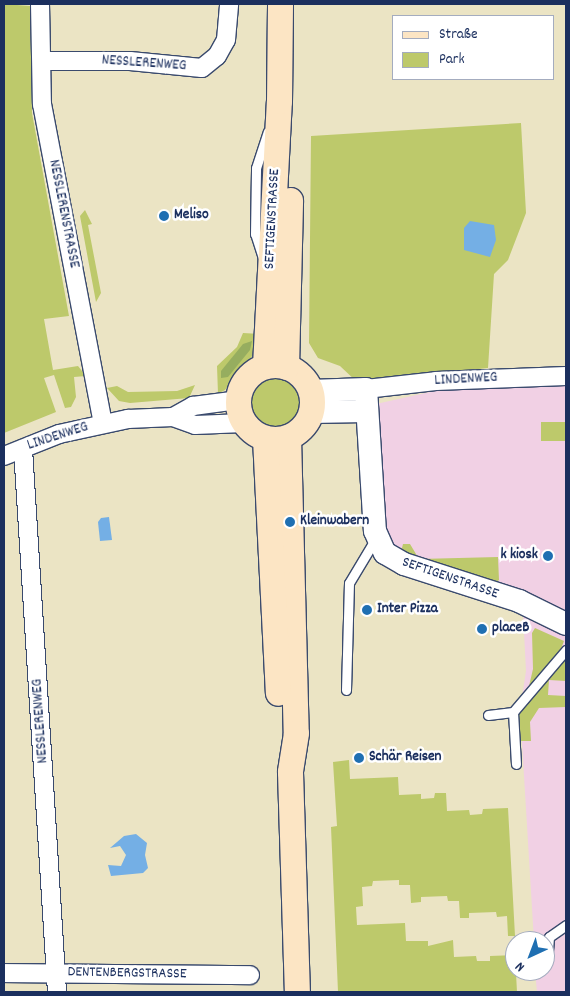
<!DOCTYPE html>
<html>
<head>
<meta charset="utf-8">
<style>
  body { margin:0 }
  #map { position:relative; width:570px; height:996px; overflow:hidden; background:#ebe4c4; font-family:Dekko,sans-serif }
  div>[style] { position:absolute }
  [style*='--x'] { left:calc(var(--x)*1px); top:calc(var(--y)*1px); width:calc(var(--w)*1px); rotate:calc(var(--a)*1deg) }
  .built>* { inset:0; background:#f1d0e4 }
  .green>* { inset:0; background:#bdc96b; transform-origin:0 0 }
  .round { border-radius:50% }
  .forest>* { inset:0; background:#96ad5f }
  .water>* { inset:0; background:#74afe5 }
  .roads { filter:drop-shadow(1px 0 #3a4a6d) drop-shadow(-1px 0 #3a4a6d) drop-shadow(0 1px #3a4a6d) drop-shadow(0 -1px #3a4a6d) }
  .service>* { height:9px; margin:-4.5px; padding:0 4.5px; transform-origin:4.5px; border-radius:4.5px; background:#fff }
  .minor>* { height:18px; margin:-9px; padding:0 9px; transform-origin:9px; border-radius:9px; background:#fff }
  .tertiary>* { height:22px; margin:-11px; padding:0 11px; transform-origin:11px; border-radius:11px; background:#fff }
  .secondary>* { height:25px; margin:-12.5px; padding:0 12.5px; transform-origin:12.5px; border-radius:12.5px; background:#fce5c4 }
  .secondary>.ring { margin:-12.5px; padding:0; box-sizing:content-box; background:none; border:25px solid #fce5c4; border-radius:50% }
  .dots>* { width:14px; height:14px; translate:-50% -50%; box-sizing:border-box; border:2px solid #fff; border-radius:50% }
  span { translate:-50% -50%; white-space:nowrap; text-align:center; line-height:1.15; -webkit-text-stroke:5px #fff; paint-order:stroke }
  .street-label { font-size:15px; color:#1b2f5e }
  .poi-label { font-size:15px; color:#1b2f5e; font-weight:700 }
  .left { translate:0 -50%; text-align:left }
  .right { translate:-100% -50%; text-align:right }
  .frame { position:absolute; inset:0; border:5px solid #1b2f5e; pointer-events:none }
  .legend { position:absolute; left:392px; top:15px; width:162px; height:65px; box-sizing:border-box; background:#fff; border:1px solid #a4acbf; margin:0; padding:6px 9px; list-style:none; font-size:15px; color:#1b2f5e }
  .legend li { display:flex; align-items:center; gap:10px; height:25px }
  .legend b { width:25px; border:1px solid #a4acbf }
  .north { position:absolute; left:505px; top:931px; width:50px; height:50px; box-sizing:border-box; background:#fff; border:1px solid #a4acbf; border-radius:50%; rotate:223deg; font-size:14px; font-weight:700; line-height:20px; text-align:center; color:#1b2f5e }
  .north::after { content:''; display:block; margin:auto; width:18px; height:22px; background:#1f6fb2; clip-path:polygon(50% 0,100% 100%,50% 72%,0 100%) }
</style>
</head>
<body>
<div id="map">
  <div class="built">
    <div style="clip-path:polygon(566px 382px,566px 615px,413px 559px,392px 545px,384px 530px,376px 404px,439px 390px)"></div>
    <div style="clip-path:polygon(523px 613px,566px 632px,566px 992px,537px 992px,535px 971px,545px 971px,545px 941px,534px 941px,520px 710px,526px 671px)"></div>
  </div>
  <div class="green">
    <div style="clip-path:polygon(4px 4px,30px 6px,32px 113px,69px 316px,44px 319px,53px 370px,78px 366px,86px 376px,74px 377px,76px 397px,71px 407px,65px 408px,54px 375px,44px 378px,56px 412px,4px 433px)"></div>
    <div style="clip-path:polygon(521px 123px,526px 213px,508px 260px,494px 274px,488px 368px,357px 382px,340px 366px,318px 358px,309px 343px,311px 136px)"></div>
    <div style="clip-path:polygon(85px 210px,92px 224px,88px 225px,101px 293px,96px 302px,80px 216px)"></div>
    <div style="clip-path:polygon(243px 333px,258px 334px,257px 350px,225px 390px,218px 394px,217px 366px,237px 347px)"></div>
    <div class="round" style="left:248px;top:375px;width:54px;height:54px"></div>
    <div style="clip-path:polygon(195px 385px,189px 398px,130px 403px,119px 401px,107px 388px,117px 386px,128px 392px,177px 391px)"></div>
    <div style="left:566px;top:422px;width:19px;height:25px;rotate:90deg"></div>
    <div style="clip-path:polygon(403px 544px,410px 544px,419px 559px,498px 557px,499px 580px,492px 585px,413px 559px,401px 552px)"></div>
    <div style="clip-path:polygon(535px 628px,564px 641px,559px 654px,529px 686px,533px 669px,532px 633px)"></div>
    <div style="clip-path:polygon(566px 659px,566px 681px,549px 680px,548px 695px,566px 696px,566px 707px,539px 708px,530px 722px,531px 741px,520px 741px,519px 712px)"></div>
    <div style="clip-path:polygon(349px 760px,350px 779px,398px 777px,399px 795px,421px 794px,421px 799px,434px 798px,435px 793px,446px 793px,447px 811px,469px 810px,470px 815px,482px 814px,483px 809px,508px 808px,515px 936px,508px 936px,507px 916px,497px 917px,496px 912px,469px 913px,469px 918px,460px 918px,459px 901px,448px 901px,447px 896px,421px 897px,421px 902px,411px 903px,410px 885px,399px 885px,399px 880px,373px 881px,372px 886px,362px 887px,363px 906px,356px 907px,357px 925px,405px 923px,406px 941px,428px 941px,428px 946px,453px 940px,454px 957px,476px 956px,477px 961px,490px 961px,490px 956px,515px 955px,517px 992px,338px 992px,331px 827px,337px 826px,333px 762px)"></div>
  </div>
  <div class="forest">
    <div style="clip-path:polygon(252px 341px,250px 350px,228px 377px,221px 378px,221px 371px,243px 344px)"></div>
  </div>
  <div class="water">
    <div style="clip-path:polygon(470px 221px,494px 225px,496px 240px,490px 257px,464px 250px,464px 228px)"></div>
    <div style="clip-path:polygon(109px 517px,112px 540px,100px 541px,98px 522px,101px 518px)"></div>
    <div style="clip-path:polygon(136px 834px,147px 843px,145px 855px,148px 868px,143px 873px,111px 876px,108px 865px,121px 866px,126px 855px,120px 846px,110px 848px,124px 836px)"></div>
  </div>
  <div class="roads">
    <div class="service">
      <div style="--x:263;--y:258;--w:25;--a:-108"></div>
      <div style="--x:255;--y:234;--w:66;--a:-89.1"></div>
      <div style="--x:256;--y:168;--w:38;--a:-72"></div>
      <div style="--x:346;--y:690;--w:107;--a:-88.4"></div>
      <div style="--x:349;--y:583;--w:52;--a:-59"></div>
      <div style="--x:488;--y:715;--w:25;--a:-7"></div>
      <div style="--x:516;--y:764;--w:52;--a:-93.3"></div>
      <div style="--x:513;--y:712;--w:82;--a:-49.5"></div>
      <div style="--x:548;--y:951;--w:14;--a:-86"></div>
      <div style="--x:549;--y:937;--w:21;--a:-35"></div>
    </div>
    <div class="minor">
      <div style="--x:40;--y:4;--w:100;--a:88.9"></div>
      <div style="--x:42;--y:104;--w:325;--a:79.2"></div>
      <div style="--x:42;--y:61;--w:88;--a:0"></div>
      <div style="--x:130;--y:61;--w:72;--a:5.6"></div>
      <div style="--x:202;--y:68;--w:19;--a:-39"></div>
      <div style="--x:217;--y:56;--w:18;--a:-61"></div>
      <div style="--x:226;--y:40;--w:36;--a:-85"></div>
      <div style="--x:366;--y:389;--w:70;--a:-6.5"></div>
      <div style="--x:436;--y:381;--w:130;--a:-2.2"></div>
      <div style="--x:173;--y:417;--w:23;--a:-29"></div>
      <div style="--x:193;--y:406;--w:45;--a:-7.6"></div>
      <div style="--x:23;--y:449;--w:544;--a:86.42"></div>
      <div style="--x:4;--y:456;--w:59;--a:-21.8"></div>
      <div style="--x:59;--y:434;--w:71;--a:-12.3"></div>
      <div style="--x:128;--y:419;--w:45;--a:-2.5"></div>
      <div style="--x:173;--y:417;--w:23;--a:20"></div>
      <div style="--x:195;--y:425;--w:49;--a:-2.3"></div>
      <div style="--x:4;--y:973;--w:246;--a:0.5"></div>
    </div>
    <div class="tertiary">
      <div style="--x:310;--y:391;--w:56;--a:-2"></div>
      <div style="--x:366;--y:389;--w:142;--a:86.4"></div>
      <div style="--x:375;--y:531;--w:24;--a:66"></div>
      <div style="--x:385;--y:553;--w:22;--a:30"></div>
      <div style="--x:404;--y:564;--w:121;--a:17.8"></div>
      <div style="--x:519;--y:601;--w:52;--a:26.1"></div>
      <div style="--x:311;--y:412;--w:56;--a:-1"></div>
    </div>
    <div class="secondary">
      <div class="ring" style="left:238px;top:365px;width:49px;height:49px"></div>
      <div style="--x:265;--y:366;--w:265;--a:-87"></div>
      <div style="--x:279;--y:101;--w:97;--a:-89.4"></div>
      <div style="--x:286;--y:367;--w:167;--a:-88.6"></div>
      <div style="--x:288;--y:437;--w:296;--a:88.5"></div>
      <div style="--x:296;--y:733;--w:39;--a:99"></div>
      <div style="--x:290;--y:772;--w:220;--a:88.2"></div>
      <div style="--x:265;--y:438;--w:255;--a:87.1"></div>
    </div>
  </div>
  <div class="dots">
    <div style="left:164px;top:216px;background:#1f6fb2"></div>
    <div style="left:290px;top:522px;background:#1f6fb2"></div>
    <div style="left:548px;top:556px;background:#1f6fb2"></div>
    <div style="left:367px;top:610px;background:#1f6fb2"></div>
    <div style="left:482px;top:629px;background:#1f6fb2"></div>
    <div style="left:359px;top:758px;background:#1f6fb2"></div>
  </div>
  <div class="street-label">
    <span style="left:144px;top:64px;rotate:4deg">NESSLERENWEG</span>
    <span style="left:63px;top:214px;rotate:79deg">NESSLERENSTRASSE</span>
    <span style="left:273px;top:219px;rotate:-87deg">SEFTIGENSTRASSE</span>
    <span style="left:466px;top:380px;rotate:-3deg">LINDENWEG</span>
    <span style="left:58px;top:437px;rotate:-18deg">LINDENWEG</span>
    <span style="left:450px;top:579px;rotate:19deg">SEFTIGENSTRASSE</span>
    <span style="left:41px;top:721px;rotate:-94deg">NESSLERENWEG</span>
    <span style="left:127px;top:974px;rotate:1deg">DENTENBERGSTRASSE</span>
  </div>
  <div class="poi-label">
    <span class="left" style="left:174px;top:216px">Meliso</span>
    <span class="left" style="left:300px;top:522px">Kleinwabern</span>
    <span class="right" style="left:538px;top:556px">k kiosk</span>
    <span class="left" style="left:377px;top:610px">Inter Pizza</span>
    <span class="left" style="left:492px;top:629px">placeB</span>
    <span class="left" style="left:369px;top:758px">Schär Reisen</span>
  </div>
  <div class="frame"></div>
  <ul class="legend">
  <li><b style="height:6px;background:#fce5c4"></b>Straße</li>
  <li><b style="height:14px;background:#bdc96b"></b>Park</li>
  </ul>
  <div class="north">N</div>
</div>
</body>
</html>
